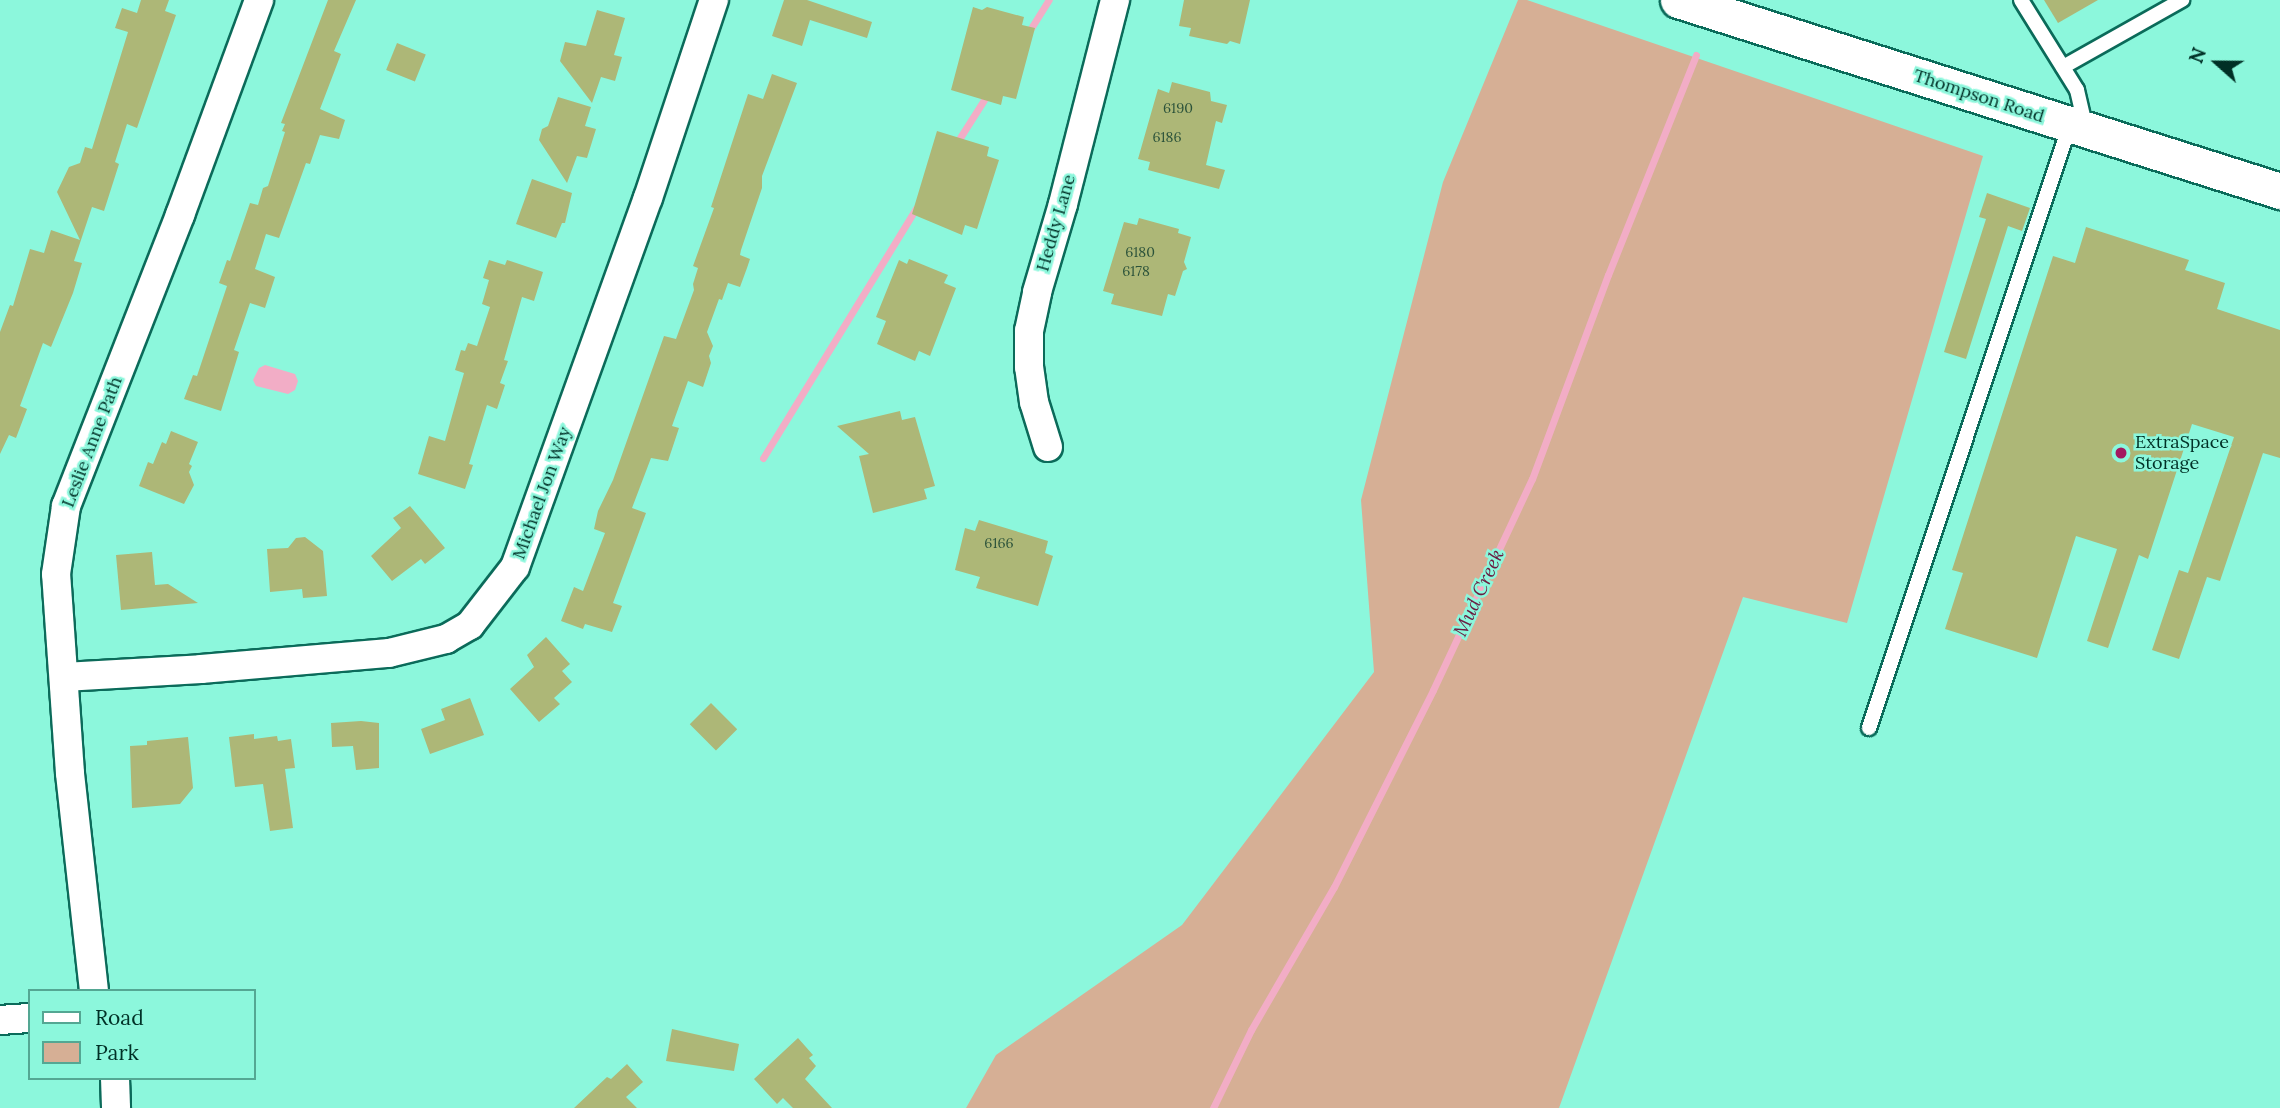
<!DOCTYPE html>
<html>
<head>
<meta charset="utf-8">
<style>
  body { margin:0 }
  #map { position:relative; width:2280px; height:1108px; overflow:hidden; background:#8cf7dc; font-family:Lora,serif }
  div>[style] { position:absolute }
  [style*='--x'] { left:calc(var(--x)*1px); top:calc(var(--y)*1px); width:calc(var(--w)*1px); rotate:calc(var(--a)*1deg) }
  .green>* { inset:0; background:#d6af95 }
  .water>* { inset:0; background:#f2adc6 }
  .stream>* { height:7px; margin:-3.5px; padding:0 3.5px; transform-origin:3.5px; border-radius:3.5px; background:#f2adc6 }
  .building>* { inset:0; background:#adb777; transform-origin:0 0 }
  .roads { filter:drop-shadow(2px 0 #0b6b5a) drop-shadow(-2px 0 #0b6b5a) drop-shadow(0 2px #0b6b5a) drop-shadow(0 -2px #0b6b5a) }
  .service>* { height:14px; margin:-7px; padding:0 7px; transform-origin:7px; border-radius:7px; background:#fff }
  .minor>* { height:28px; margin:-14px; padding:0 14px; transform-origin:14px; border-radius:14px; background:#fff }
  .tertiary>* { height:35px; margin:-17.5px; padding:0 17.5px; transform-origin:17.5px; border-radius:17.5px; background:#fff }
  .dots>* { width:19px; height:19px; translate:-50% -50%; box-sizing:border-box; border:4px solid #8cf7dc; border-radius:50% }
  span { translate:-50% -50%; white-space:nowrap; text-align:center; line-height:1.15; -webkit-text-stroke:5px #8cf7dc; paint-order:stroke }
  .number-label { font-size:14px; color:#2b523a }
  .number-label span { -webkit-text-stroke-width:0 }
  .street-label { font-size:18px; color:#003026 }
  .poi-label { font-size:18px; color:#003026 }
  .left { translate:0 -50%; text-align:left }
  .water-label { font-size:19px; color:#6b1c41; font-style:italic }
  .legend { position:absolute; left:28px; top:989px; width:228px; height:91px; box-sizing:border-box; background:#8cf7dc; border:2px solid #54a793; margin:0; padding:9px 12px; list-style:none; font-size:21px; color:#003026 }
  .legend li { display:flex; align-items:center; gap:14px; height:35px }
  .legend b { width:35px; border:2px solid #54a793 }
  .north { position:absolute; left:2182px; top:28px; width:70px; height:70px; -webkit-text-stroke:5px #8cf7dc; paint-order:stroke; rotate:291deg; font-size:19px; font-weight:700; line-height:28px; text-align:center; color:#003026 }
  .north::after { content:''; display:block; margin:auto; width:24px; height:32px; background:#003026; clip-path:polygon(50% 0,100% 100%,50% 72%,0 100%) }
</style>
</head>
<body>
<div id="map">
  <div class="green">
    <div style="clip-path:polygon(1518px 0,1527px 0,1983px 156px,1847px 623px,1743px 597px,1559px 1108px,966px 1108px,996px 1055px,1182px 925px,1374px 672px,1361px 500px,1443px 182px)"></div>
  </div>
  <div class="water">
    <div style="clip-path:polygon(265px 365px,295px 374px,298px 381px,295px 390px,288px 394px,256px 386px,253px 380px,259px 368px)"></div>
  </div>
  <div class="stream">
    <div style="--x:1028;--y:33;--w:39;--a:-58"></div>
    <div style="--x:956;--y:144;--w:62;--a:-57.6"></div>
    <div style="--x:763;--y:458;--w:293;--a:-58.5"></div>
    <div style="--x:1213;--y:1108;--w:87;--a:-64"></div>
    <div style="--x:1251;--y:1030;--w:165;--a:-59.9"></div>
    <div style="--x:1334;--y:887;--w:220;--a:-63.3"></div>
    <div style="--x:1433;--y:690;--w:233;--a:-64.9"></div>
    <div style="--x:1532;--y:479;--w:218;--a:-69.6"></div>
    <div style="--x:1608;--y:275;--w:237;--a:-68.2"></div>
  </div>
  <div class="building">
    <div style="clip-path:polygon(141px 0,169px 0,165px 11px,176px 15px,137px 128px,127px 124px,115px 162px,119px 164px,104px 211px,92px 207px,74px 261px,82px 263px,73px 293px,51px 347px,43px 343px,20px 406px,27px 409px,16px 438px,9px 435px,0 454px,0 332px,10px 305px,13px 306px,30px 249px,44px 253px,51px 230px,80px 240px,57px 192px,69px 167px,80px 163px,85px 147px,92px 149px,128px 32px,115px 28px,122px 8px,137px 13px)"></div>
    <div style="clip-path:polygon(328px 0,356px 0,334px 51px,341px 54px,320px 109px,345px 120px,339px 139px,320px 135px,310px 164px,306px 163px,279px 238px,266px 234px,255px 269px,275px 277px,265px 308px,250px 303px,234px 350px,239px 352px,221px 411px,184px 399px,193px 375px,197px 376px,227px 286px,219px 283px,227px 260px,230px 261px,250px 203px,258px 205px,263px 188px,268px 186px,285px 132px,282px 131px,285px 124px,281px 123px)"></div>
    <div style="clip-path:polygon(784px 0,807px 0,872px 22px,867px 38px,810px 20px,802px 46px,772px 36px)"></div>
    <div style="clip-path:polygon(1184px 0,1250px 0,1240px 44px,1230px 41px,1227px 44px,1189px 36px,1191px 28px,1179px 26px)"></div>
    <div style="clip-path:polygon(2044px 0,2098px 0,2058px 23px)"></div>
    <div style="clip-path:polygon(973px 7px,982px 10px,987px 7px,1024px 17px,1022px 25px,1035px 28px,1016px 99px,1003px 96px,1001px 105px,951px 90px)"></div>
    <div style="clip-path:polygon(597px 10px,625px 18px,614px 55px,622px 57px,615px 81px,601px 77px,592px 103px,560px 61px,565px 42px,586px 46px)"></div>
    <div style="left:397px;top:43px;width:31px;height:29px;rotate:22deg"></div>
    <div style="clip-path:polygon(772px 74px,797px 83px,762px 176px,762px 188px,741px 250px,740px 255px,750px 259px,747px 268px,740px 287px,728px 283px,722px 300px,719px 299px,707px 332px,713px 346px,709px 356px,711px 363px,703px 387px,688px 381px,672px 426px,679px 428px,668px 461px,651px 458px,632px 508px,646px 513px,613px 603px,622px 606px,612px 632px,585px 624px,583px 629px,561px 621px,574px 587px,583px 591px,605px 533px,594px 529px,598px 511px,613px 480px,664px 336px,676px 339px,694px 290px,693px 284px,698px 268px,693px 266px,714px 208px,711px 207px,748px 94px,763px 99px)"></div>
    <div style="clip-path:polygon(1172px 82px,1210px 92px,1211px 101px,1227px 105px,1222px 123px,1216px 121px,1206px 165px,1225px 170px,1219px 189px,1148px 170px,1150px 162px,1138px 159px,1158px 89px,1169px 93px)"></div>
    <div style="clip-path:polygon(558px 97px,591px 107px,585px 126px,596px 129px,587px 158px,577px 156px,567px 183px,539px 140px,542px 129px,548px 126px)"></div>
    <div style="clip-path:polygon(937px 131px,989px 147px,987px 156px,999px 160px,977px 229px,965px 225px,962px 235px,912px 214px)"></div>
    <div style="clip-path:polygon(532px 179px,572px 193px,565px 223px,562px 223px,556px 238px,516px 224px)"></div>
    <div style="clip-path:polygon(1987px 193px,2030px 208px,2022px 231px,2008px 226px,1966px 359px,1944px 352px,1986px 219px,1979px 217px)"></div>
    <div style="clip-path:polygon(1139px 218px,1179px 229px,1178px 233px,1191px 237px,1184px 262px,1187px 269px,1183px 271px,1175px 296px,1168px 294px,1162px 316px,1111px 304px,1114px 294px,1103px 291px,1124px 222px,1137px 225px)"></div>
    <div style="clip-path:polygon(2086px 227px,2189px 260px,2185px 270px,2225px 283px,2217px 309px,2280px 330px,2280px 458px,2263px 453px,2220px 581px,2207px 577px,2179px 659px,2152px 650px,2179px 570px,2188px 573px,2234px 437px,2192px 424px,2148px 559px,2139px 555px,2108px 648px,2087px 641px,2117px 549px,2076px 536px,2037px 658px,1945px 629px,1963px 573px,1952px 570px,2053px 256px,2075px 263px)"></div>
    <div style="clip-path:polygon(909px 259px,948px 275px,944px 283px,956px 288px,930px 356px,919px 351px,915px 361px,877px 344px,886px 321px,876px 317px,899px 260px,907px 264px)"></div>
    <div style="clip-path:polygon(489px 260px,505px 265px,507px 260px,543px 272px,534px 301px,522px 297px,504px 360px,508px 361px,500px 383px,505px 385px,497px 409px,487px 405px,469px 464px,473px 465px,465px 489px,418px 474px,429px 436px,445px 441px,464px 373px,455px 370px,461px 350px,465px 351px,468px 343px,477px 346px,490px 307px,482px 304px,489px 280px,483px 278px)"></div>
    <div style="clip-path:polygon(900px 411px,902px 420px,915px 417px,935px 486px,924px 489px,927px 499px,873px 513px,859px 456px,869px 454px,837px 426px)"></div>
    <div style="clip-path:polygon(171px 431px,198px 442px,189px 464px,192px 466px,189px 472px,194px 485px,184px 504px,139px 486px,148px 462px,153px 464px,162px 442px,166px 444px)"></div>
    <div style="clip-path:polygon(410px 506px,445px 548px,425px 564px,421px 559px,392px 581px,371px 556px,401px 528px,393px 518px)"></div>
    <div style="clip-path:polygon(979px 520px,1048px 541px,1045px 553px,1053px 556px,1038px 606px,976px 588px,980px 577px,955px 570px,965px 528px,975px 531px)"></div>
    <div style="clip-path:polygon(305px 537px,323px 551px,327px 596px,303px 598px,302px 589px,270px 592px,267px 549px,288px 548px,296px 538px)"></div>
    <div style="clip-path:polygon(152px 552px,155px 585px,168px 584px,198px 603px,121px 610px,116px 555px)"></div>
    <div style="clip-path:polygon(546px 637px,570px 664px,562px 671px,572px 682px,554px 698px,560px 704px,539px 722px,510px 689px,534px 667px,527px 655px)"></div>
    <div style="clip-path:polygon(470px 698px,484px 735px,430px 754px,421px 729px,445px 720px,441px 709px)"></div>
    <div style="left:711px;top:703px;width:37px;height:30px;rotate:45deg"></div>
    <div style="clip-path:polygon(361px 721px,379px 723px,379px 768px,356px 770px,353px 746px,332px 747px,331px 723px)"></div>
    <div style="clip-path:polygon(254px 734px,254px 739px,277px 736px,278px 741px,291px 739px,295px 768px,285px 769px,293px 828px,270px 831px,263px 784px,235px 787px,229px 737px)"></div>
    <div style="clip-path:polygon(188px 737px,193px 788px,180px 804px,132px 808px,130px 746px,147px 745px,147px 741px)"></div>
    <div style="clip-path:polygon(672px 1029px,739px 1044px,734px 1071px,666px 1061px)"></div>
    <div style="clip-path:polygon(798px 1038px,813px 1055px,809px 1058px,816px 1066px,805px 1079px,832px 1108px,793px 1108px,783px 1098px,777px 1104px,754px 1079px)"></div>
    <div style="clip-path:polygon(627px 1064px,643px 1082px,626px 1097px,637px 1108px,574px 1108px,607px 1077px,611px 1079px)"></div>
  </div>
  <div class="roads">
    <div class="service">
      <div style="--x:2021;--y:0;--w:106;--a:58.1"></div>
      <div style="--x:2077;--y:90;--w:39;--a:77"></div>
      <div style="--x:2063;--y:67;--w:137;--a:-29.4"></div>
      <div style="--x:1869;--y:728;--w:636;--a:-71.57"></div>
    </div>
    <div class="minor">
      <div style="--x:1048;--y:447;--w:47;--a:-107.3"></div>
      <div style="--x:1034;--y:402;--w:35;--a:-98"></div>
      <div style="--x:1029;--y:367;--w:36;--a:-90"></div>
      <div style="--x:1029;--y:331;--w:40;--a:-78"></div>
      <div style="--x:1037;--y:292;--w:92;--a:-73.5"></div>
      <div style="--x:1063;--y:204;--w:211;--a:-75.7"></div>
      <div style="--x:64;--y:677;--w:137;--a:-3.3"></div>
      <div style="--x:201;--y:669;--w:189;--a:-4.9"></div>
      <div style="--x:389;--y:653;--w:59;--a:-13.8"></div>
      <div style="--x:446;--y:639;--w:28;--a:-30"></div>
      <div style="--x:470;--y:625;--w:73;--a:-52.2"></div>
      <div style="--x:515;--y:567;--w:392;--a:-70.2"></div>
      <div style="--x:648;--y:198;--w:209;--a:-71.6"></div>
      <div style="--x:94;--y:991;--w:219;--a:-96.3"></div>
      <div style="--x:70;--y:773;--w:199;--a:-94"></div>
      <div style="--x:56;--y:574;--w:69;--a:-81.6"></div>
      <div style="--x:66;--y:506;--w:313;--a:-68.6"></div>
      <div style="--x:180;--y:215;--w:229;--a:-69.8"></div>
      <div style="--x:0;--y:1020;--w:30;--a:-4"></div>
      <div style="--x:115;--y:1078;--w:30;--a:88"></div>
    </div>
    <div class="tertiary">
      <div style="--x:1678;--y:0;--w:632;--a:17.6"></div>
    </div>
  </div>
  <div class="dots">
    <div style="left:2121px;top:453px;background:#a31860"></div>
  </div>
  <div class="number-label">
    <span style="left:1178px;top:108px">6190</span>
    <span style="left:1167px;top:137px">6186</span>
    <span style="left:1140px;top:252px">6180</span>
    <span style="left:1136px;top:271px">6178</span>
    <span style="left:999px;top:543px">6166</span>
  </div>
  <div class="street-label">
    <span style="left:1979px;top:96px;rotate:18deg">Thompson Road</span>
    <span style="left:1056px;top:223px;rotate:-74deg">Heddy Lane</span>
    <span style="left:92px;top:442px;rotate:-69deg">Leslie Anne Path</span>
    <span style="left:542px;top:493px;rotate:-70deg">Michael Jon Way</span>
  </div>
  <div class="poi-label">
    <span class="left" style="left:2135px;top:453px">ExtraSpace<br>Storage</span>
  </div>
  <div class="water-label">
    <span style="left:1479px;top:593px;rotate:-65deg">Mud Creek</span>
  </div>
  <ul class="legend">
  <li><b style="height:9px;background:#fff"></b>Road</li>
  <li><b style="height:19px;background:#d6af95"></b>Park</li>
  </ul>
  <div class="north">N</div>
</div>
</body>
</html>
